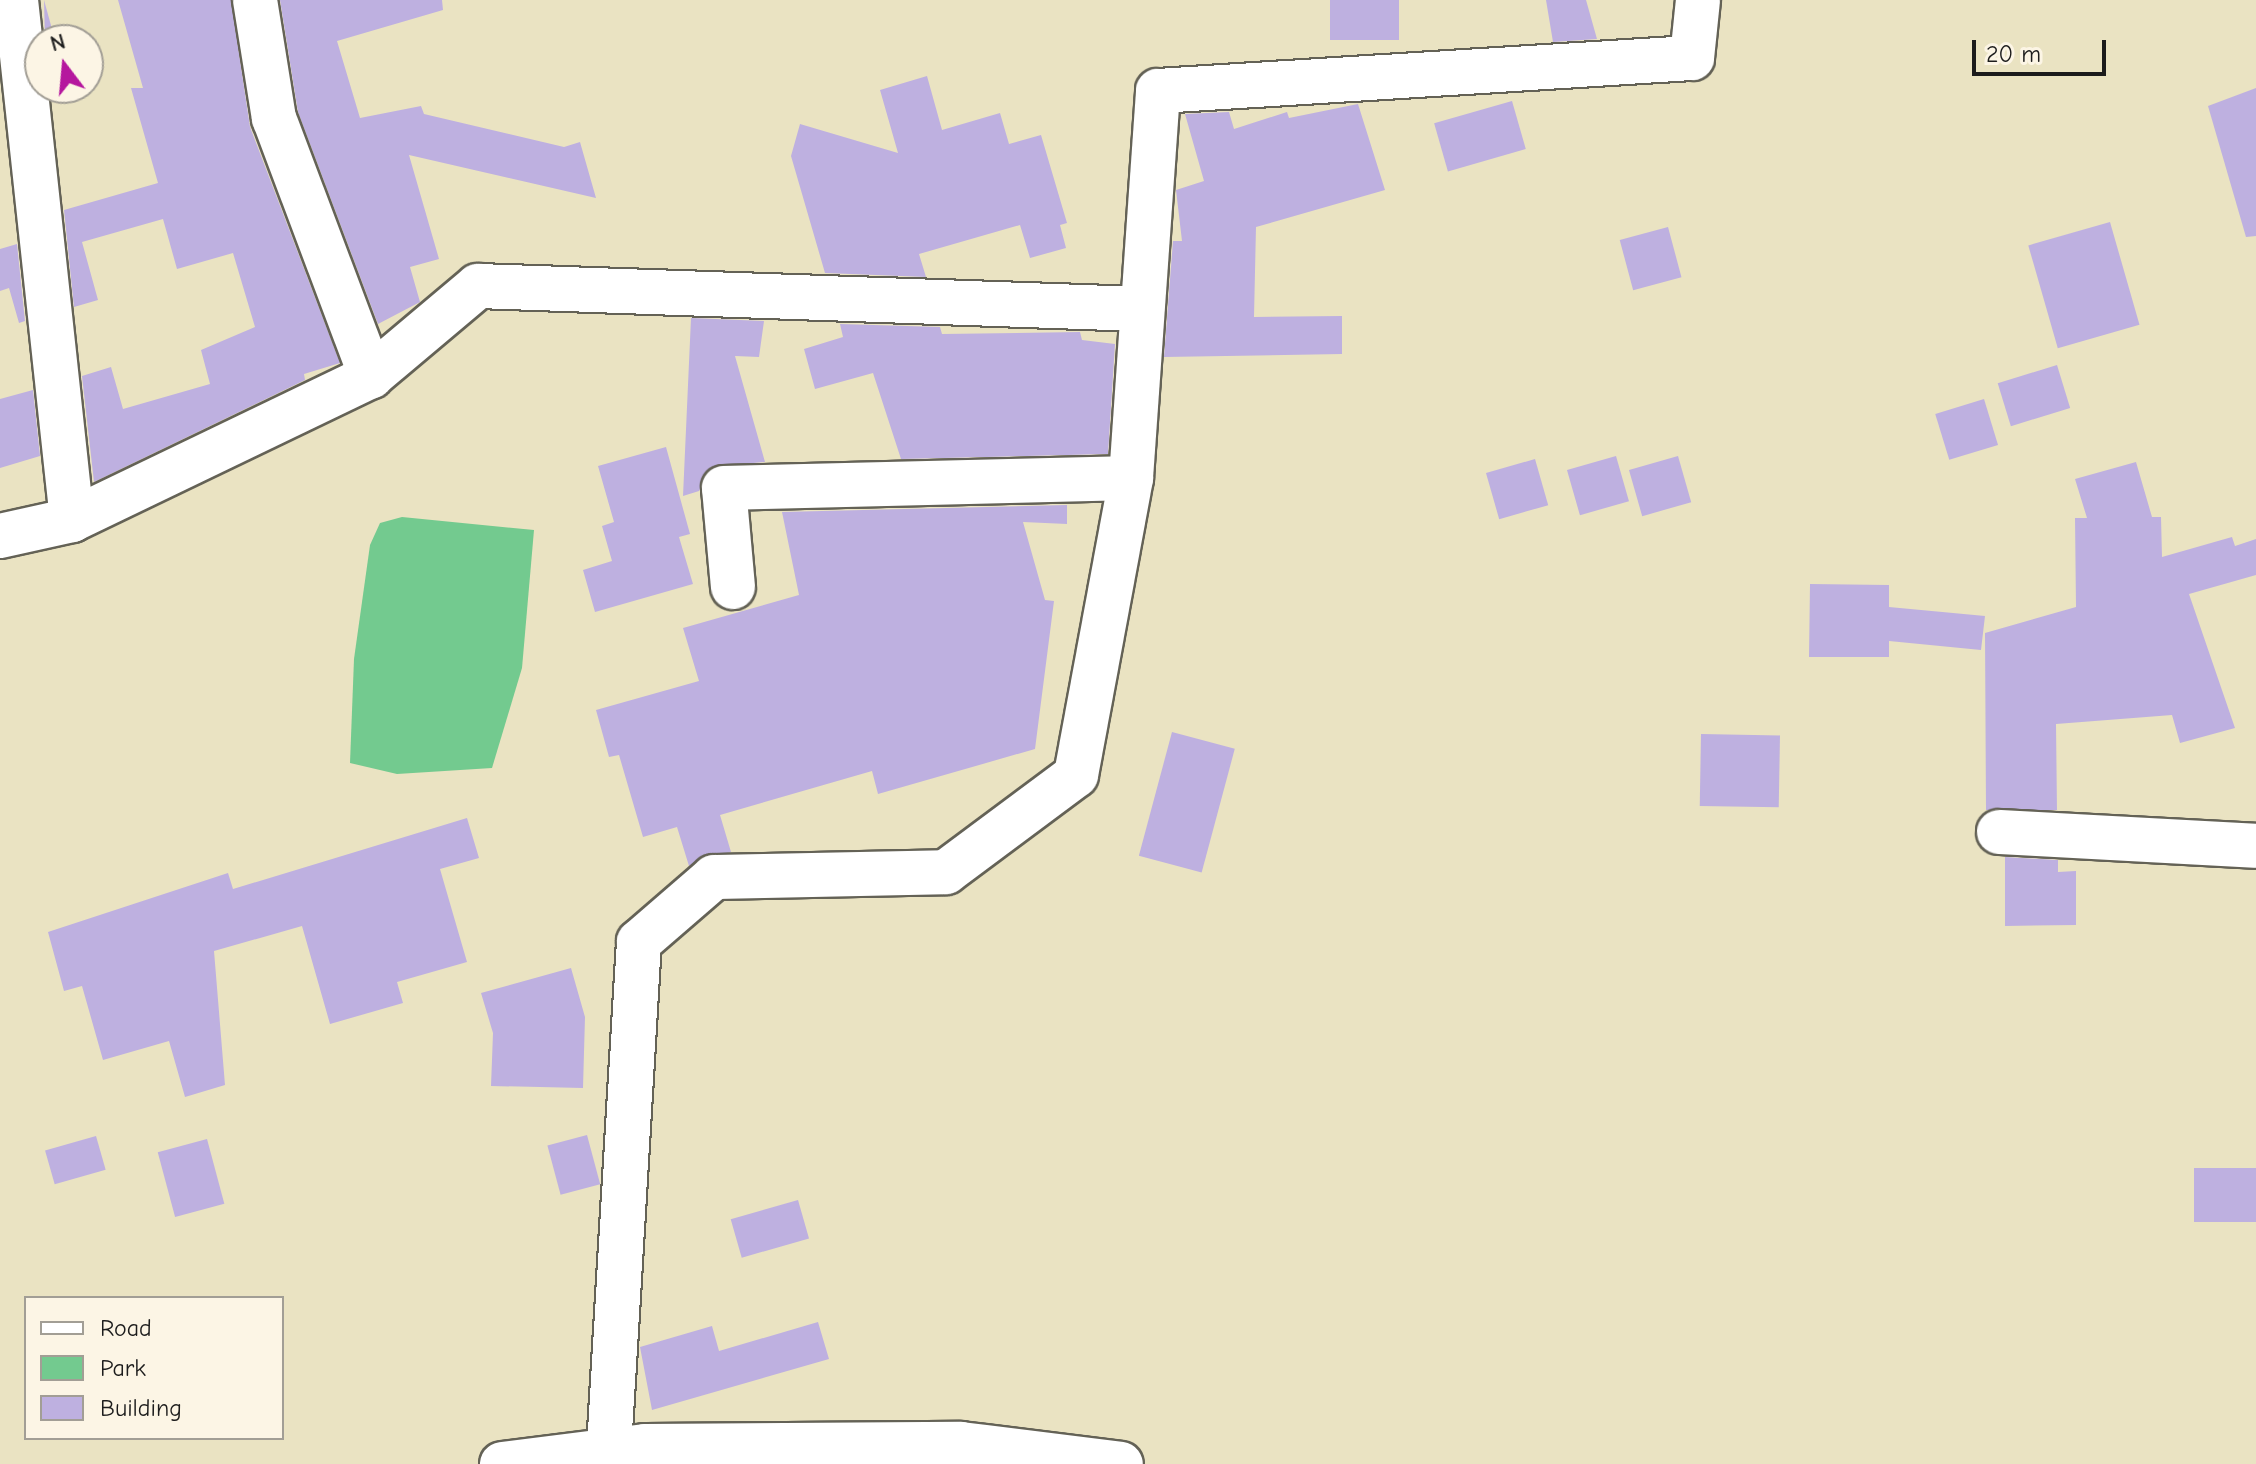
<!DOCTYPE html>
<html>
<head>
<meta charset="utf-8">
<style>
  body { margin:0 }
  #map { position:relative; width:2256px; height:1464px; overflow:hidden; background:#eae3c2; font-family:"Comic Neue",sans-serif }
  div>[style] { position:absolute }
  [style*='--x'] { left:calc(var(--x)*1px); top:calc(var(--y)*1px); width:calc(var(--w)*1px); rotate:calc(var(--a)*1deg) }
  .green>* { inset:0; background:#73ca8f }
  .building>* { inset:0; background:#beb0e0; transform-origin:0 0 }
  .roads { filter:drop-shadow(2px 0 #646256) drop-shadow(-2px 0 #646256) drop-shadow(0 2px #646256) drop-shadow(0 -2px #646256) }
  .minor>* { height:44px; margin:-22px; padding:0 22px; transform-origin:22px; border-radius:22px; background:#fff }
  span { translate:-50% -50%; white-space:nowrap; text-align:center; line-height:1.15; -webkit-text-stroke:6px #fcf5e5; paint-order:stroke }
  .legend { position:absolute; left:24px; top:1296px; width:260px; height:144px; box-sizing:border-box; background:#fcf5e5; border:2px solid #a29e95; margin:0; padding:10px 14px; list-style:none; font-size:24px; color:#1c1c1c }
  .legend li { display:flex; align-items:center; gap:16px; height:40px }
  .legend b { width:40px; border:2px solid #a29e95 }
  .north { position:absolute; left:24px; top:24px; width:80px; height:80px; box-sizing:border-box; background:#fcf5e5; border:2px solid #a29e95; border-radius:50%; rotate:344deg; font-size:22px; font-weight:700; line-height:32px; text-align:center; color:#1c1c1c }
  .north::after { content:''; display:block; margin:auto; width:28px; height:36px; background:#b5179e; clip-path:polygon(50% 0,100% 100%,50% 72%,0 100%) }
  .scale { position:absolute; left:1972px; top:40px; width:134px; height:36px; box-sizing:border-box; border:4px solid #1c1c1c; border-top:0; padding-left:10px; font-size:24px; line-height:28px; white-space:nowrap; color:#1c1c1c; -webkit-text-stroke:6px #fcf5e5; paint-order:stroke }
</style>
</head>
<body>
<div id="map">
  <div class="green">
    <div style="clip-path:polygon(402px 517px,534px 530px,522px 668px,492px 768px,397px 774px,350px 763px,354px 659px,370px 545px,380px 523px)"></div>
  </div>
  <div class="building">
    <div style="clip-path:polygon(44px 0,55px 40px,45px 40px)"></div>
    <div style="clip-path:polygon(118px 0,231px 0,250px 127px,340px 363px,304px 374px,305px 380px,94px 482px,82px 376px,111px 367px,123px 409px,210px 384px,201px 350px,255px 327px,233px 253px,177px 269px,163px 219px,82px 242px,98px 300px,74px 307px,64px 210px,158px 183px,131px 88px,143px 88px)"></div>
    <div style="clip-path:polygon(280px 0,442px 0,443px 10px,337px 41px,360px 118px,421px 106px,424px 114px,564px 147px,580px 142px,596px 198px,409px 155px,439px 259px,410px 267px,420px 302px,378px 324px,298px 112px)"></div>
    <div style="left:1330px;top:0;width:69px;height:40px"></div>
    <div style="clip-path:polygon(1546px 0,1586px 0,1597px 39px,1553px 42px)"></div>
    <div style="clip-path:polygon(927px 76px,942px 130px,1000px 113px,1009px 144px,1041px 135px,1067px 223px,1060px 225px,1066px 248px,1030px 258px,1020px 225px,919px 254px,926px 277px,825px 273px,791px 156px,800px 124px,898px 153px,880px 90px)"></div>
    <div style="clip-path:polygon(2256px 88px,2256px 236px,2246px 237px,2208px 106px)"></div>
    <div style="left:1512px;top:101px;width:50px;height:81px;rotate:74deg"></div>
    <div style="clip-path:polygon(1358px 104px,1385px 190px,1256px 227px,1254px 317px,1342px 316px,1342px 354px,1164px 357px,1173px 241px,1182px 241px,1176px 190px,1204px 181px,1185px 114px,1229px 112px,1234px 129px,1287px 112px,1289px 118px)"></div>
    <div style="left:2110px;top:222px;width:107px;height:85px;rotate:74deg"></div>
    <div style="left:1668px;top:227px;width:52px;height:50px;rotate:75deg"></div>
    <div style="clip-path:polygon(17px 244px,25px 321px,19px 323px,9px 288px,0 291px,0 249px)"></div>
    <div style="clip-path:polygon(691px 318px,764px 321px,759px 357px,735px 356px,765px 462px,711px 467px,699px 491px,683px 496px)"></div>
    <div style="clip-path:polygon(840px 324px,940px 327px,942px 334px,1080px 332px,1082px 340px,1115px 344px,1108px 454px,901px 459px,873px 373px,815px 389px,804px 349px,843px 337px)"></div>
    <div style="left:2057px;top:365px;width:45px;height:62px;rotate:73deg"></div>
    <div style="clip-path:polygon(33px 390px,40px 456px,0 468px,0 399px)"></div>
    <div style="left:1984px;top:399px;width:48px;height:51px;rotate:73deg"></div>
    <div style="clip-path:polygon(666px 447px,690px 534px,679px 537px,693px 584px,595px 612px,583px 570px,612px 561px,602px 526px,614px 522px,598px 466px)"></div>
    <div style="left:1616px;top:456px;width:47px;height:51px;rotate:74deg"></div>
    <div style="left:1678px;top:456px;width:48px;height:51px;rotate:74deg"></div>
    <div style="left:1535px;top:459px;width:48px;height:51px;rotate:74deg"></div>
    <div style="clip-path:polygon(2136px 462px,2152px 517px,2161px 517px,2162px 557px,2232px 537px,2235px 546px,2256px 539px,2256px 575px,2189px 594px,2235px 728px,2180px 743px,2172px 715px,2056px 724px,2057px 810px,1986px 810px,1985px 633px,2076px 607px,2075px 518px,2087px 518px,2075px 479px)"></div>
    <div style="clip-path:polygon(1067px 505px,1067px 524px,1023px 522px,1045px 600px,1054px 601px,1035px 749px,878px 794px,872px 771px,720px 815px,731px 852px,689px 866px,677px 827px,643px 837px,619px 755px,609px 757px,596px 710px,699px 681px,683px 628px,799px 595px,782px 512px)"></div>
    <div style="clip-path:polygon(1810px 584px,1889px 585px,1889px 607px,1985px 616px,1981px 650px,1889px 641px,1889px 657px,1809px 657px)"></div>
    <div style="left:1172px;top:732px;width:65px;height:128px;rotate:15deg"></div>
    <div style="left:1701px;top:734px;width:79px;height:72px;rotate:1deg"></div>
    <div style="clip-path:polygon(467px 818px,479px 858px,440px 869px,467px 962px,397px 982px,403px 1003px,330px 1024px,302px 926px,214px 951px,225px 1085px,185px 1097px,169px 1041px,103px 1060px,82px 986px,64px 991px,48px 932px,228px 873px,233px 889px)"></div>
    <div style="clip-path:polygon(2005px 857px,2058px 860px,2058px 872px,2076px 871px,2076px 925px,2005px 926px)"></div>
    <div style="clip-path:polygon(571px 968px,585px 1017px,583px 1088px,491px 1086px,493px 1033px,481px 993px)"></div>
    <div style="left:587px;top:1135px;width:51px;height:41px;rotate:75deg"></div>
    <div style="left:96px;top:1136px;width:35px;height:53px;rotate:74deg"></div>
    <div style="left:207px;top:1139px;width:67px;height:51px;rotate:75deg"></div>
    <div style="left:2194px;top:1168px;width:62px;height:54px"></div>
    <div style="left:798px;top:1200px;width:40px;height:70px;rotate:74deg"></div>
    <div style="clip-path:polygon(818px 1322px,829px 1359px,652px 1410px,640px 1347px,712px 1326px,719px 1351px)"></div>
  </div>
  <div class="roads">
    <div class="minor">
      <div style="--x:16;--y:0;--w:523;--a:83.85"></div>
      <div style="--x:255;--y:0;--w:120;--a:80.9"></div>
      <div style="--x:274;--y:118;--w:276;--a:69.4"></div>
      <div style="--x:0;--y:536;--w:74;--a:-12.5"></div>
      <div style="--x:72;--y:520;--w:332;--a:-25.7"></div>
      <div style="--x:371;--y:376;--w:140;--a:-40.1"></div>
      <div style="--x:478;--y:286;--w:661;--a:1.99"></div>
      <div style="--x:733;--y:587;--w:99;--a:-95.2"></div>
      <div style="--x:724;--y:488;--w:407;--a:-1.4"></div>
      <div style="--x:1999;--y:832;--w:257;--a:3.1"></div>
      <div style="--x:609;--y:1448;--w:507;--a:-86.61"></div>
      <div style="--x:639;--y:942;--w:99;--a:-40.9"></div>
      <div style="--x:714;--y:877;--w:232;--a:-1.2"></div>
      <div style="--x:946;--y:872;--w:162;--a:-36.7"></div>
      <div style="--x:1076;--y:775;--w:302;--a:-79.5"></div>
      <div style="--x:1131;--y:478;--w:388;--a:-86"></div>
      <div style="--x:1158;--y:91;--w:535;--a:-3.54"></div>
      <div style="--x:1692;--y:58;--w:58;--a:-84.1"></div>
      <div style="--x:502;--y:1464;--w:144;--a:-7.2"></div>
      <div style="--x:645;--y:1446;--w:316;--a:-0.4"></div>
      <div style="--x:961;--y:1444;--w:161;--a:7.1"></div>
    </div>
  </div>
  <ul class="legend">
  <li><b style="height:10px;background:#fff"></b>Road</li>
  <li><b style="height:22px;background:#73ca8f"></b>Park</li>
  <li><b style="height:22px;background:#beb0e0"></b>Building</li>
  </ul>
  <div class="north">N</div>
  <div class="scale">20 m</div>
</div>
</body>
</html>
